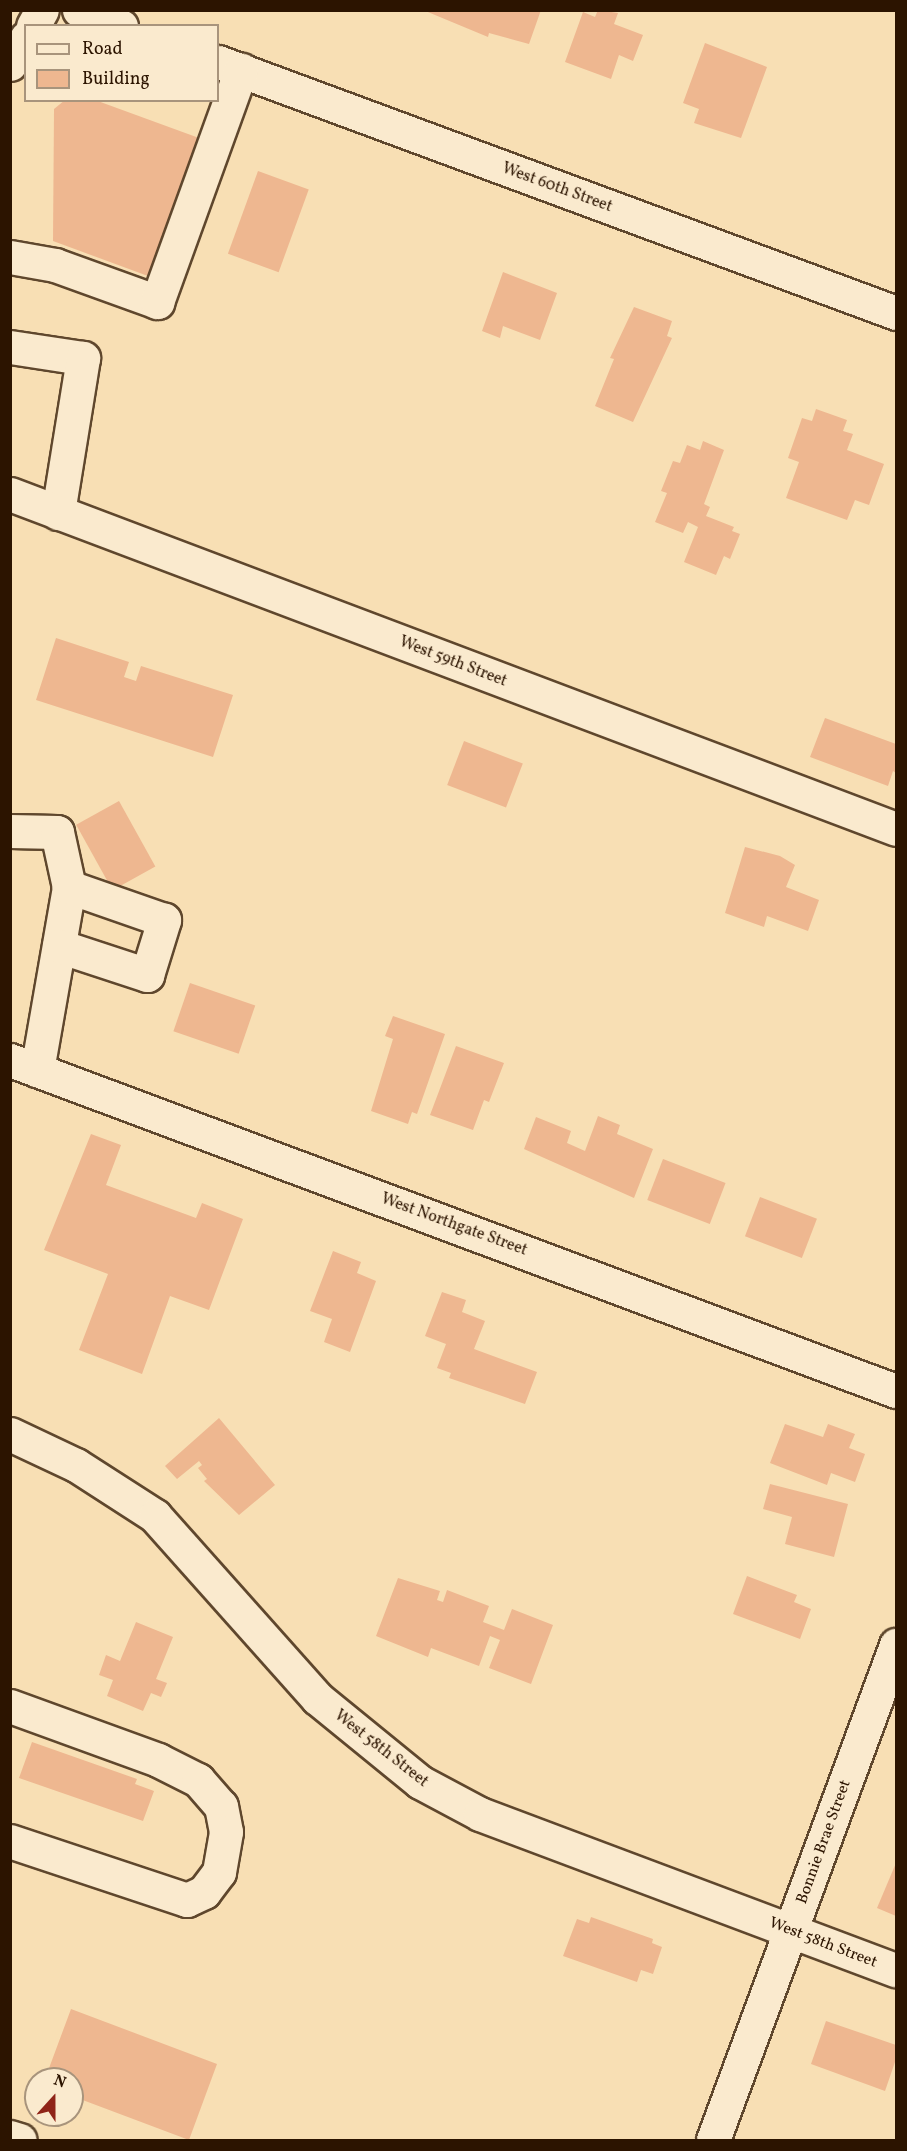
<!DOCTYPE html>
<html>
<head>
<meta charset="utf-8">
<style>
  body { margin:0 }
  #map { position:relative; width:907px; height:2151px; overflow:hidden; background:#f8dfb4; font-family:Vollkorn,serif }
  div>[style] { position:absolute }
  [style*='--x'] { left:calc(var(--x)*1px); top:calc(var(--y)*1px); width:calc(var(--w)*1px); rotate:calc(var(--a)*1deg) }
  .building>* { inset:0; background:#eeb790; transform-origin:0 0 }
  .roads { filter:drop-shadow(2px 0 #5f472d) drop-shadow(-2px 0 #5f472d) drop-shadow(0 2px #5f472d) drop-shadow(0 -2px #5f472d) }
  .minor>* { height:33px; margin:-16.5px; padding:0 16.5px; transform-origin:16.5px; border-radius:16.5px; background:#faeace }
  span { translate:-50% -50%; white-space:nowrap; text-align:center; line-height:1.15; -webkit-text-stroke:4.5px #faeace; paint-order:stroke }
  .street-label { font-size:16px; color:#2c1400 }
  .frame { position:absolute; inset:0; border:12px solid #2c1400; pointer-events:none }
  .legend { position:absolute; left:24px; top:24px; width:195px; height:78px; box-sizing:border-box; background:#faeace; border:2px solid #a8947c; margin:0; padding:8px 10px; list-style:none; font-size:18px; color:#2c1400 }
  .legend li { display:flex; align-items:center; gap:12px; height:30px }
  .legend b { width:30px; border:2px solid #a8947c }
  .north { position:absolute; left:24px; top:2067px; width:60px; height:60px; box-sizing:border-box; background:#faeace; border:2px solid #a8947c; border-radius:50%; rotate:21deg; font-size:16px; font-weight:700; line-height:24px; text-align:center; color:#2c1400 }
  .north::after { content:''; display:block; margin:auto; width:21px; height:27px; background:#8f2418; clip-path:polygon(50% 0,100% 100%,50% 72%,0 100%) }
</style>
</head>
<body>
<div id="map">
  <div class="building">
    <div style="clip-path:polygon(423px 10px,541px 10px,529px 44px,489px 33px,488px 37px)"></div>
    <div style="clip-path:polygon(598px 10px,618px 13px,614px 24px,643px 35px,633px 61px,619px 55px,611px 79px,565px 62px,583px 12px,595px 17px)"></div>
    <div style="clip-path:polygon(705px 43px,767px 67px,741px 138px,694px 123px,699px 109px,683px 103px)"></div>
    <div style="clip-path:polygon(65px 100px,95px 100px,199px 138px,148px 276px,53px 241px,54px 109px)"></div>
    <div style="left:258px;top:171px;width:54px;height:88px;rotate:20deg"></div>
    <div style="clip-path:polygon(503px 272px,557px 293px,540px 340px,503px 326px,500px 338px,482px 331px)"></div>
    <div style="clip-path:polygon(634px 307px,672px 321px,667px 336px,672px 338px,633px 422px,595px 406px,614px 359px,610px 358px)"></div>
    <div style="clip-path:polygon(816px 409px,847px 420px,843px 431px,853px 434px,847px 450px,884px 464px,869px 505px,855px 500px,847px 520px,786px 498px,799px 462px,788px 458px,802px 418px,812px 421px)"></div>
    <div style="clip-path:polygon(703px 441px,724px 450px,704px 504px,710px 507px,706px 516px,734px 527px,732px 531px,740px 534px,730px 559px,724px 556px,716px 575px,684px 562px,698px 527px,688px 522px,683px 533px,655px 522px,667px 493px,661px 491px,673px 461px,680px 463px,687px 445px,700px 450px)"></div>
    <div style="clip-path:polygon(56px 638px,129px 662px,124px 677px,136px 681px,141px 666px,233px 695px,213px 757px,36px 700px)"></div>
    <div style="clip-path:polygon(825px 718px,896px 744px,896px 773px,893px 771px,888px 786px,810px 757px)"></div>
    <div style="left:464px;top:741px;width:63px;height:47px;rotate:21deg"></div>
    <div style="left:119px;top:801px;width:75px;height:49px;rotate:61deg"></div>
    <div style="clip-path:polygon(745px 847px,780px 856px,795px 865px,786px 887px,819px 900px,808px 931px,767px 916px,764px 927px,725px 913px)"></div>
    <div style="left:190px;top:983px;width:69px;height:51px;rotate:19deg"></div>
    <div style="clip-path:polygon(393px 1016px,445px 1034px,417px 1114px,412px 1112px,408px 1124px,371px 1111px,393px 1039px,385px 1036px)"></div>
    <div style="clip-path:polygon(456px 1046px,504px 1063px,489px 1102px,484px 1100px,473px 1130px,430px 1115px)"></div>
    <div style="clip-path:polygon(598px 1116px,620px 1125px,617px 1134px,653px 1149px,634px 1198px,524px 1149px,536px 1117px,571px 1131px,567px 1143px,585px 1151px)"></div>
    <div style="clip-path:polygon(91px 1134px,121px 1145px,106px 1185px,196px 1218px,202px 1203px,243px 1219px,209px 1310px,170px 1296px,142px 1374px,79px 1350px,108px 1274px,44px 1250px)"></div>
    <div style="left:663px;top:1159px;width:67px;height:44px;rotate:21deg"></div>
    <div style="left:760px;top:1197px;width:61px;height:42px;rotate:21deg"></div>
    <div style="clip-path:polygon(333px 1251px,361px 1262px,357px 1273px,376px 1281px,350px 1352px,324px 1342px,332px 1319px,310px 1311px)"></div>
    <div style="clip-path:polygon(442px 1292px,466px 1300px,462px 1312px,485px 1321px,474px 1349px,537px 1372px,525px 1404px,449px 1378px,451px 1373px,437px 1368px,446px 1344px,425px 1336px)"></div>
    <div style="clip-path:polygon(219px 1418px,275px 1485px,239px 1515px,204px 1481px,207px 1479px,198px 1468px,202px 1465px,199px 1461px,177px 1479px,165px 1466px)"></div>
    <div style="clip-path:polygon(785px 1424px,823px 1437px,828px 1424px,855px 1434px,849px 1448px,865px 1454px,855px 1482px,831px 1473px,827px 1485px,770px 1463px)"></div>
    <div style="clip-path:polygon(770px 1484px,848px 1504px,834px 1557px,785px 1544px,792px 1517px,763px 1509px)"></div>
    <div style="clip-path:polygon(747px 1576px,797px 1595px,794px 1602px,811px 1609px,800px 1639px,733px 1614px)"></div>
    <div style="clip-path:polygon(398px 1578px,440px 1591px,437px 1600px,443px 1602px,447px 1590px,489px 1606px,483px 1622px,504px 1630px,512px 1609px,553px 1625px,531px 1684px,489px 1668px,500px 1640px,490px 1636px,479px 1666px,431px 1648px,428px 1657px,376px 1636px)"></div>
    <div style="clip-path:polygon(136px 1622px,173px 1637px,156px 1679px,167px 1683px,161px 1697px,151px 1693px,143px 1711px,107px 1696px,113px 1680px,99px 1675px,106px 1655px,120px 1661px)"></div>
    <div style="clip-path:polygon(32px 1742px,137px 1779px,135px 1784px,154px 1791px,143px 1821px,19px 1778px)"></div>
    <div style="clip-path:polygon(896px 1863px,896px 1916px,877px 1908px)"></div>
    <div style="clip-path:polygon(591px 1917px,653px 1939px,652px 1943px,662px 1947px,653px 1974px,641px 1970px,637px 1982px,563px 1956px,577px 1919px,589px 1923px)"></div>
    <div style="clip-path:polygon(71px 2009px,217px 2064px,189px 2140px,72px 2096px,72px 2079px,45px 2079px)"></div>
    <div style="clip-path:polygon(826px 2021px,896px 2045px,896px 2059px,885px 2091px,811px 2064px)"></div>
  </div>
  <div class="roads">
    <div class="minor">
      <div style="--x:79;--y:10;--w:45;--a:20.9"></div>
      <div style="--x:33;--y:26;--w:18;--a:-61"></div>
      <div style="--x:218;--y:62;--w:723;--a:20.31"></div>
      <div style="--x:10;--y:64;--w:31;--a:-58"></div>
      <div style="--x:10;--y:257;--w:46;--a:10.1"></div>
      <div style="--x:55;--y:265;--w:109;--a:19.9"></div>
      <div style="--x:157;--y:302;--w:247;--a:-70.1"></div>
      <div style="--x:10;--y:347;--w:74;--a:8.6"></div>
      <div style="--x:83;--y:358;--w:157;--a:99.2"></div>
      <div style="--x:10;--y:494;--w:947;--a:20.71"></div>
      <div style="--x:10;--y:831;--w:47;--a:1.2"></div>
      <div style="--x:57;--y:832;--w:56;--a:77.7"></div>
      <div style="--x:69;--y:887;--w:186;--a:99.9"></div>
      <div style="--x:59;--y:946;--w:93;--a:18.2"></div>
      <div style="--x:147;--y:975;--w:58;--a:-72.8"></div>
      <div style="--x:164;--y:920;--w:101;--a:-160.8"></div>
      <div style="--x:10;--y:1060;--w:946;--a:20.49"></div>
      <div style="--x:10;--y:1434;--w:73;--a:25.2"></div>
      <div style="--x:76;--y:1465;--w:94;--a:32.8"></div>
      <div style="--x:155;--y:1516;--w:244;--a:48.3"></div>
      <div style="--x:317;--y:1698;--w:133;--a:39.2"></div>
      <div style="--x:420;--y:1782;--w:68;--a:28.1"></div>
      <div style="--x:480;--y:1814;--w:444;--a:20.6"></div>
      <div style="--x:10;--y:1706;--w:158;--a:20"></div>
      <div style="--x:158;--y:1760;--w:45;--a:26.6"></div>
      <div style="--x:198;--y:1780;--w:35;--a:49"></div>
      <div style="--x:221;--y:1806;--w:26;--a:79"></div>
      <div style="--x:226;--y:1832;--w:41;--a:99.9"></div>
      <div style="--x:219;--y:1872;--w:25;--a:127"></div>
      <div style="--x:204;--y:1892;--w:19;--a:155"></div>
      <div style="--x:187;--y:1900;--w:187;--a:-161.6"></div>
      <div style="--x:10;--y:2137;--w:10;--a:17"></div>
      <div style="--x:713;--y:2140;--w:528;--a:-69.71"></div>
    </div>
  </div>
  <div class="street-label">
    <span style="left:557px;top:188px;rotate:20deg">West 60th Street</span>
    <span style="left:453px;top:662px;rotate:21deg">West 59th Street</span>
    <span style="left:454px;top:1225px;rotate:20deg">West Northgate Street</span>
    <span style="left:381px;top:1749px;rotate:38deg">West 58th Street</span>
    <span style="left:824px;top:1842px;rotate:-70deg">Bonnie Brae Street</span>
    <span style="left:823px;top:1943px;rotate:21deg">West 58th Street</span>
  </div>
  <div class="frame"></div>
  <ul class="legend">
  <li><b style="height:8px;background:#faeace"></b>Road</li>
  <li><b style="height:16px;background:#eeb790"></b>Building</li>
  </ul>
  <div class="north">N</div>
</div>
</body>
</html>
